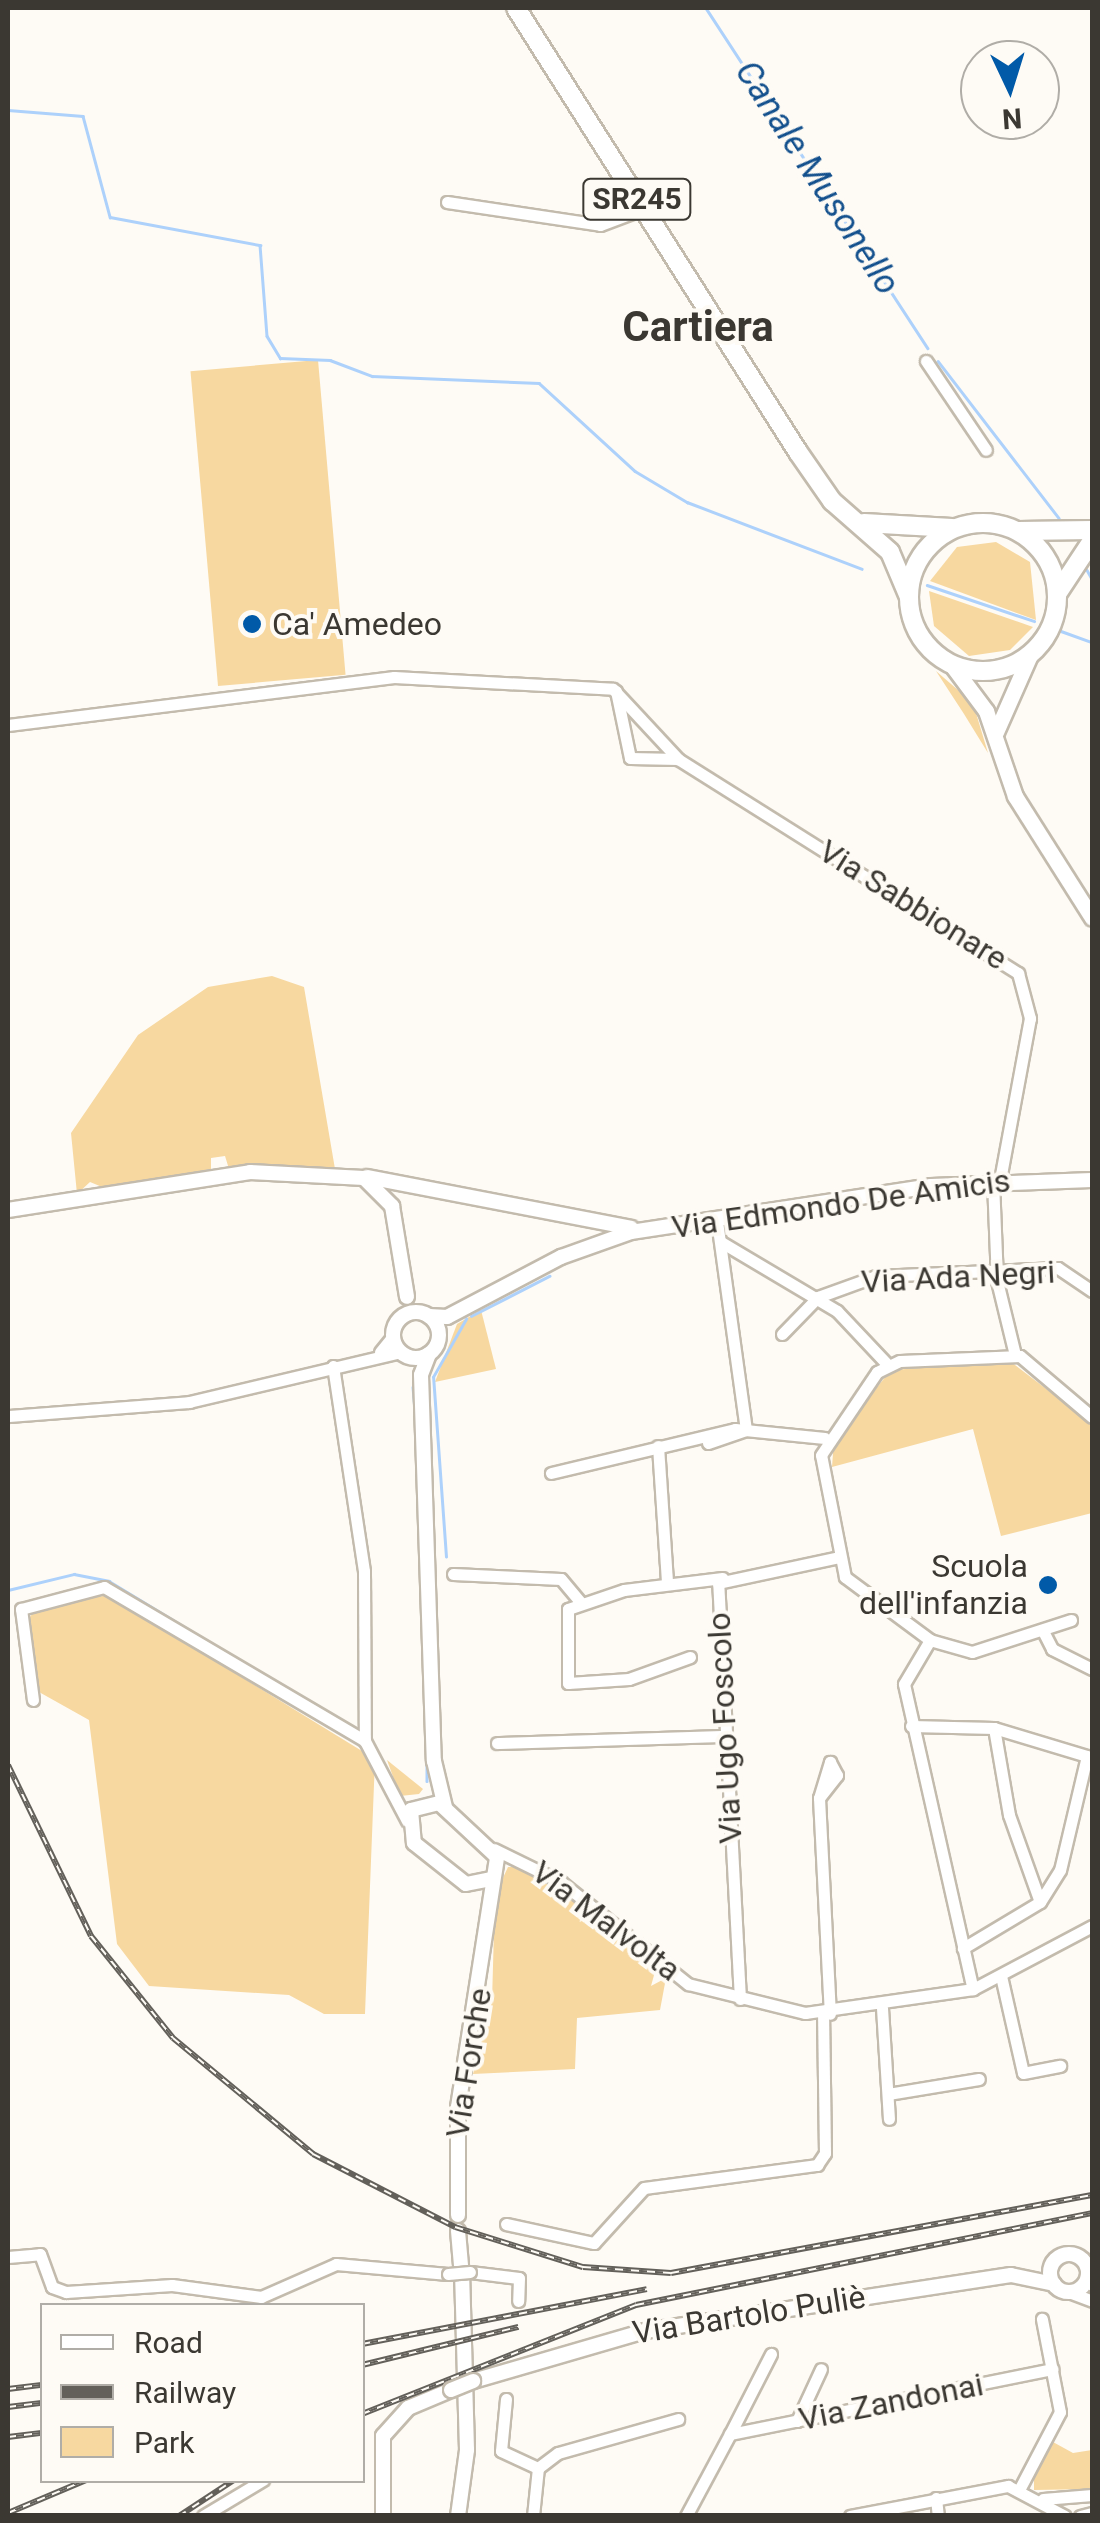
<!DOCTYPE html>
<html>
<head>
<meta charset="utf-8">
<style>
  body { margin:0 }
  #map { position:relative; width:1100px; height:2523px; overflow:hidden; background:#fefbf5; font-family:Roboto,sans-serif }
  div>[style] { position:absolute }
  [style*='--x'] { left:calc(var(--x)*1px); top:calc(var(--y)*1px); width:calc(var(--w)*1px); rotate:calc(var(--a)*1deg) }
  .green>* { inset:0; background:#f7d8a0; transform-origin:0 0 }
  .stream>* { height:2.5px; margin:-1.25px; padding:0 1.25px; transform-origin:1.25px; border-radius:1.25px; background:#add1fb }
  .roads { filter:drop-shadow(2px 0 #c3bbad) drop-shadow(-2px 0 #c3bbad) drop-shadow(0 2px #c3bbad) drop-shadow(0 -2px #c3bbad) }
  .minor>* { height:11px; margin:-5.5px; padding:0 5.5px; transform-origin:5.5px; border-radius:5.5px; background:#fff }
  .tertiary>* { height:14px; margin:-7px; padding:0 7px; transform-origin:7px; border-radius:7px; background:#fff }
  .tertiary>.ring { margin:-7px; padding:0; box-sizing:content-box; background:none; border:14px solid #fff; border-radius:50% }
  .secondary>* { height:15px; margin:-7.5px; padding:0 7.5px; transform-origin:7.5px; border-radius:7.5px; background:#fff }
  .primary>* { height:18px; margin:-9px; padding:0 9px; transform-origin:9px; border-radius:9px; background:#fff }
  .primary>.ring { margin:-9px; padding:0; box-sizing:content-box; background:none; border:18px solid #fff; border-radius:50% }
  .rail>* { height:6px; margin-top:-3px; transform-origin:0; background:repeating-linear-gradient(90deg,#fefbf5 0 8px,#63605a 0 16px); box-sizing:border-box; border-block:2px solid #63605a }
  .bridges { filter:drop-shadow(2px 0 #c3bbad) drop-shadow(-2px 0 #c3bbad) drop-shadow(0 2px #c3bbad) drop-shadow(0 -2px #c3bbad) }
  .minor-bridge>* { height:11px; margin:-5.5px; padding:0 5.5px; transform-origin:5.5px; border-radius:5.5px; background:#fff }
  .tertiary-bridge>* { height:14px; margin:-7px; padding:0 7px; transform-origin:7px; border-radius:7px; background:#fff }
  .dots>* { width:28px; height:28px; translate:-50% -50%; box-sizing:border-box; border:5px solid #fefbf5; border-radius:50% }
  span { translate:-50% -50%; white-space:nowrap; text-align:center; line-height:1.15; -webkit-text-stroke:8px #fefbf5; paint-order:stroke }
  .shield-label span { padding:2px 8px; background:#fefbf5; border:2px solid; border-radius:8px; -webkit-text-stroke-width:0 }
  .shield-label { font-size:30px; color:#3b3832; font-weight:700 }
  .poi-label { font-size:32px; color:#3b3832 }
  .left { translate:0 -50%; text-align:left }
  .right { translate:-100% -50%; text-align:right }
  .street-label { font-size:32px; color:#3b3832 }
  .water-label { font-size:35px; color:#13508d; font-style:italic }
  .district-label { font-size:42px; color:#3b3832; font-weight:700 }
  .frame { position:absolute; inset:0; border:10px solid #3b3832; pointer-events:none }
  .legend { position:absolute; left:40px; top:2303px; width:325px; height:180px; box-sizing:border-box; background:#fefbf5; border:2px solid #b0ada7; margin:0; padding:12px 18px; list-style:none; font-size:30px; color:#3b3832 }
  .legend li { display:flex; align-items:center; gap:20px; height:50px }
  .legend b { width:50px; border:2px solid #b0ada7 }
  .north { position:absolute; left:960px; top:40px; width:100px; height:100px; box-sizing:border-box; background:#fefbf5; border:2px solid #b0ada7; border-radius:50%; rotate:176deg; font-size:28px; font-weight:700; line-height:40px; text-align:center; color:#3b3832 }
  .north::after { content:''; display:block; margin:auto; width:35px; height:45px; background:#015aa8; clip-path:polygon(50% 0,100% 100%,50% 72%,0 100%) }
</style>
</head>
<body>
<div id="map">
  <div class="green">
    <div style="left:318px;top:360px;width:316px;height:128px;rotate:85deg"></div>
    <div style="clip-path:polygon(996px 542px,1030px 562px,1036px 620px,930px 581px,957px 547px)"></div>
    <div style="clip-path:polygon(929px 591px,1033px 627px,1010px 650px,969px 656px,934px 626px)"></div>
    <div style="clip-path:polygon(936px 671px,973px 703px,988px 753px,964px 714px)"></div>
    <div style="clip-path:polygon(272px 976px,304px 987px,335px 1169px,229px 1169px,225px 1156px,211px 1158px,211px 1169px,107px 1189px,90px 1182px,77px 1194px,71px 1133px,138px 1035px,208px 987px)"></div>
    <div style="clip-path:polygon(481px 1310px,496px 1369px,435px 1382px,457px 1324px)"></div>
    <div style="clip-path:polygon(1011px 1362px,1092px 1424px,1092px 1513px,1001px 1536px,973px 1429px,832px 1467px,834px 1440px,891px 1370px)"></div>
    <div style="clip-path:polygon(108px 1595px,375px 1759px,365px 2014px,324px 2014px,289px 1995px,149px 1986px,117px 1944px,89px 1720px,39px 1692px,26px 1621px,37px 1609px)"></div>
    <div style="clip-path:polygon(387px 1760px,423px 1789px,419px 1794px,400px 1796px)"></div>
    <div style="clip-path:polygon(508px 1867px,535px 1867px,656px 1968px,651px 1986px,666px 1978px,660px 2010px,577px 2018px,575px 2069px,473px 2074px,492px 2001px,495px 1895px)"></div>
    <div style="clip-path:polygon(1053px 2442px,1073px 2453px,1092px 2450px,1092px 2489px,1034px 2490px,1034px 2466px)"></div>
  </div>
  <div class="stream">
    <div style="--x:706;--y:8;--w:406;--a:56.9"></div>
    <div style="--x:8;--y:110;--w:75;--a:4.6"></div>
    <div style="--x:83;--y:116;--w:105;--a:75"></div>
    <div style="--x:110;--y:217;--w:153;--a:10.6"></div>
    <div style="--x:260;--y:245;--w:91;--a:85.6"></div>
    <div style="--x:267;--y:336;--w:26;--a:59"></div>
    <div style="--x:280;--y:358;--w:50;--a:2.3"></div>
    <div style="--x:330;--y:360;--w:45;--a:20.9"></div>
    <div style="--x:372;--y:376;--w:167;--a:2.4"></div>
    <div style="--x:539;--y:383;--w:130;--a:42.5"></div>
    <div style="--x:635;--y:471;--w:61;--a:30.8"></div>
    <div style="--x:687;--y:502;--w:187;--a:20.9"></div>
    <div style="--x:938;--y:361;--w:198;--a:52.4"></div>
    <div style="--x:1087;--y:570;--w:10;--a:61"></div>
    <div style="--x:927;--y:585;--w:113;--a:18.6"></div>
    <div style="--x:1061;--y:631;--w:33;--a:20"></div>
    <div style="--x:471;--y:1316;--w:88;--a:-27.1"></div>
    <div style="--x:413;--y:1387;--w:23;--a:85"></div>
    <div style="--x:446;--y:1557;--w:180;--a:-94.1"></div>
    <div style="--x:433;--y:1377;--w:67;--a:-60.4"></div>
    <div style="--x:8;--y:1590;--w:68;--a:-13.6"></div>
    <div style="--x:74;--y:1574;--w:36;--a:11"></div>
    <div style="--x:109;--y:1581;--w:194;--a:31.3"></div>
    <div style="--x:427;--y:1753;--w:28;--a:90"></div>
  </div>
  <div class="roads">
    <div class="minor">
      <div style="--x:447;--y:202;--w:155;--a:8.5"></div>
      <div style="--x:600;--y:225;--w:46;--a:-20.4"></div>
      <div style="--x:926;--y:361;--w:107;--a:56"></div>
      <div style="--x:616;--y:691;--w:68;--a:78.2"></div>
      <div style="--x:630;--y:758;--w:48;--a:1.2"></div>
      <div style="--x:8;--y:725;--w:389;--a:-7.1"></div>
      <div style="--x:394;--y:677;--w:219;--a:3.1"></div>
      <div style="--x:613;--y:689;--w:96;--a:47.1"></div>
      <div style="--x:678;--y:759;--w:402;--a:32.2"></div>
      <div style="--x:1018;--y:973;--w:47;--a:75.1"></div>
      <div style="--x:1030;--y:1018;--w:165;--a:100.5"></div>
      <div style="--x:993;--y:1181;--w:100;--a:87.7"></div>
      <div style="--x:997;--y:1281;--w:76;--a:76.3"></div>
      <div style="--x:717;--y:1221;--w:211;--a:82.1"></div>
      <div style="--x:721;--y:1242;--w:135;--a:30.7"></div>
      <div style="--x:837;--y:1311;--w:73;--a:46.7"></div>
      <div style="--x:782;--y:1334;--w:52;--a:-45.8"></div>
      <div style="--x:818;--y:1297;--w:62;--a:-19.9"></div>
      <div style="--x:876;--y:1276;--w:182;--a:-2.5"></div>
      <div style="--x:1058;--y:1268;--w:41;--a:34.1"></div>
      <div style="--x:380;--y:1352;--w:21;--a:-51"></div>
      <div style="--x:333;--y:1366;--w:207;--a:81.4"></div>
      <div style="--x:364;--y:1571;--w:170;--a:89.7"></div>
      <div style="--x:8;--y:1416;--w:182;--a:-4.4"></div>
      <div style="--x:189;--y:1402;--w:218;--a:-13.3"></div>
      <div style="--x:708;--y:1443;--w:40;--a:-18.9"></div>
      <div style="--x:658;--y:1446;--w:137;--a:86.2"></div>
      <div style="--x:551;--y:1473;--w:189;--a:-13.4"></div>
      <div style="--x:735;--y:1429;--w:90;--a:5.7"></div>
      <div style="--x:453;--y:1574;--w:108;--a:2.7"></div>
      <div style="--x:561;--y:1579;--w:30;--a:50"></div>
      <div style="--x:1071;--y:1620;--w:104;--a:162.1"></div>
      <div style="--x:972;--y:1652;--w:44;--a:-164.1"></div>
      <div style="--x:930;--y:1640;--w:106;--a:-143.5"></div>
      <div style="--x:845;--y:1577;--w:124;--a:-101.1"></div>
      <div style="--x:821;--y:1455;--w:100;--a:-56"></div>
      <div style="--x:877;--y:1372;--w:25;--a:-26"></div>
      <div style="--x:900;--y:1361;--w:120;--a:-2.4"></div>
      <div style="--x:1020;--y:1356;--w:94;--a:40.3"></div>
      <div style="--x:1044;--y:1633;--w:18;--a:63"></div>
      <div style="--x:1052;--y:1649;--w:45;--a:26.6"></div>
      <div style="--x:930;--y:1640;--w:51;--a:120.6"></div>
      <div style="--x:904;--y:1684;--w:313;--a:77.3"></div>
      <div style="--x:690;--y:1657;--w:65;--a:160.2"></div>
      <div style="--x:629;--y:1679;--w:61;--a:176.2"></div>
      <div style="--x:568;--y:1683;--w:74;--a:-90"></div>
      <div style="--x:568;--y:1609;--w:59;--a:-18.7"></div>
      <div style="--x:624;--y:1590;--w:99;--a:-7"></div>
      <div style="--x:33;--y:1700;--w:92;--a:-97.5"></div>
      <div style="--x:21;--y:1609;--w:86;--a:-14.8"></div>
      <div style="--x:104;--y:1587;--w:303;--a:30.5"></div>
      <div style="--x:365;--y:1741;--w:90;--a:62.3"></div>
      <div style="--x:911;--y:1726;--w:83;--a:1.4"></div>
      <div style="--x:994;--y:1728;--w:97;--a:16.8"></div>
      <div style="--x:1087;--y:1756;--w:117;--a:103.3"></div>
      <div style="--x:1060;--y:1870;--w:38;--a:122"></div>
      <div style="--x:1040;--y:1902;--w:90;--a:149.1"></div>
      <div style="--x:994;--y:1728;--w:88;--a:80.2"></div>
      <div style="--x:1009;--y:1815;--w:92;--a:70.4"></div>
      <div style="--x:497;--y:1743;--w:227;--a:-1.8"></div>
      <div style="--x:819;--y:1798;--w:38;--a:-73"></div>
      <div style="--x:830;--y:1762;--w:15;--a:62"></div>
      <div style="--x:837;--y:1775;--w:29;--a:128"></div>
      <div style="--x:819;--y:1798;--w:216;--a:87.1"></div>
      <div style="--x:494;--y:1849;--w:75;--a:26.2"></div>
      <div style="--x:561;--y:1882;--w:163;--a:38.8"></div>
      <div style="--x:688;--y:1984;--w:121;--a:13.9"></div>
      <div style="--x:805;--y:2013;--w:170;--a:-8.1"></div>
      <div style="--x:973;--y:1989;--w:135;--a:-27.9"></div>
      <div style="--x:1001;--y:1976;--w:99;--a:77.2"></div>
      <div style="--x:1023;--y:2073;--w:38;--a:-11"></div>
      <div style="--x:740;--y:1999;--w:417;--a:-93"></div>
      <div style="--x:718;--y:1583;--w:124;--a:-12.1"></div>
      <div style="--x:882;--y:2008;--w:111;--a:86.4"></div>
      <div style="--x:888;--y:2094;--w:92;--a:-9.4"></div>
      <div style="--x:506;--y:2224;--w:90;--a:12.2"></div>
      <div style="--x:594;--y:2243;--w:74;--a:-47.7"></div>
      <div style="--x:644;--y:2188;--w:175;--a:-7.6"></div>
      <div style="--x:817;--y:2165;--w:14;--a:-56"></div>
      <div style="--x:825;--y:2153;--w:139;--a:-90.8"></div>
      <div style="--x:8;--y:2257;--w:32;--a:-5"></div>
      <div style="--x:40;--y:2254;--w:35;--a:70"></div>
      <div style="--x:52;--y:2287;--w:15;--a:20"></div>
      <div style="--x:66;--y:2292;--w:106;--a:-3.8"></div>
      <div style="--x:172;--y:2285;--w:90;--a:7.7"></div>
      <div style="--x:261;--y:2297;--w:82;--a:-23.7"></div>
      <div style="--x:336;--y:2264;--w:112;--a:5.1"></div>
      <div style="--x:470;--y:2272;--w:49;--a:7"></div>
      <div style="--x:519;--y:2278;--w:23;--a:92"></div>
      <div style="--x:1087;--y:2276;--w:10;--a:61"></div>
      <div style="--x:1069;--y:2292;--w:25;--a:21"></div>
      <div style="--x:506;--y:2399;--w:52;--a:95.5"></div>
      <div style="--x:501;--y:2451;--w:41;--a:24.7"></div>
      <div style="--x:797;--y:2421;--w:57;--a:-65.2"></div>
      <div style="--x:730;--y:2434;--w:90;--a:-62.9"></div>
      <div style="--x:1019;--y:2490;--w:88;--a:-62.3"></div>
      <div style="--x:1060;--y:2412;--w:95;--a:-101"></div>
      <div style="--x:936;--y:2498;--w:18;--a:84"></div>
      <div style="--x:1043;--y:2499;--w:49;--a:-4.7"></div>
      <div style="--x:203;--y:2516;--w:70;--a:-31"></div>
      <div style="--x:533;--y:2516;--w:48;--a:-84.1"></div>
      <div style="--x:538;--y:2468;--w:25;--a:-37"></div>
      <div style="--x:558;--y:2453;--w:125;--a:-15.8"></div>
      <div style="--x:686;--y:2516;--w:93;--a:-61.8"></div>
      <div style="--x:730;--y:2434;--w:329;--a:-11.4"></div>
      <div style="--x:850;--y:2516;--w:161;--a:-10.8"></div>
      <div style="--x:1008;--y:2486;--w:64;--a:27.8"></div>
      <div style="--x:1080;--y:2516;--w:12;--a:-14"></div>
    </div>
    <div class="tertiary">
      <div style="--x:367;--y:1177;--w:269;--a:10.9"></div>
      <div style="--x:8;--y:1210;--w:245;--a:-8.9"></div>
      <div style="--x:250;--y:1172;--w:114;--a:3"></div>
      <div style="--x:364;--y:1178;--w:40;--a:45"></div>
      <div style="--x:392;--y:1206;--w:92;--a:80.6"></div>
      <div class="ring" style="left:393px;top:1312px;width:32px;height:32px"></div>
      <div style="--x:429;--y:1316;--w:18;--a:3"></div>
      <div style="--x:447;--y:1317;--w:129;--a:-27.8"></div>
      <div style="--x:561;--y:1257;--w:74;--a:-19.7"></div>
      <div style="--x:631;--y:1232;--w:304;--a:-8.7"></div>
      <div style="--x:931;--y:1186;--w:161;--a:-2.1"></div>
      <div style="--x:429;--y:1354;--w:22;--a:111"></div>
      <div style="--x:421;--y:1375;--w:386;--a:88.1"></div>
      <div style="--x:434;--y:1761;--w:47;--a:76.6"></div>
      <div style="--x:458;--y:2215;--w:108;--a:-90"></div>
      <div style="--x:458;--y:2107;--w:253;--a:-81.1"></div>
      <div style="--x:497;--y:1857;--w:79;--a:-137"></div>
      <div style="--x:439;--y:1803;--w:29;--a:166"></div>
      <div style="--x:411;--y:1810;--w:33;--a:85"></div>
      <div style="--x:414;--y:1843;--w:66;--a:38.3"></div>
      <div style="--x:466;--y:1884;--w:25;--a:-11"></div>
      <div style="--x:458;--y:2231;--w:37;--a:85"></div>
      <div class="ring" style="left:1050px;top:2254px;width:24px;height:24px"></div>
      <div style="--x:473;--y:2381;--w:179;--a:-16.2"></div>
      <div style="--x:645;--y:2331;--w:370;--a:-8.7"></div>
      <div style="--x:1011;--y:2275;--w:44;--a:11.8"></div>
      <div style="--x:383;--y:2516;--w:80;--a:-90"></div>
      <div style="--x:383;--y:2436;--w:38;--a:-48"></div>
      <div style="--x:408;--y:2408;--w:47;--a:-22.7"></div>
      <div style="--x:458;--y:2516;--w:67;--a:-82.2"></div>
      <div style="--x:467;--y:2450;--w:174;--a:-91.6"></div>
    </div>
    <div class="secondary">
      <div style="--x:951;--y:664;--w:59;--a:53.3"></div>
      <div style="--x:986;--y:711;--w:90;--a:71.2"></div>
      <div style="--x:1015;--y:796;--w:144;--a:57.7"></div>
      <div style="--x:996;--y:732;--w:84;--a:-66.2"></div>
    </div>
    <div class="primary">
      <div style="--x:516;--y:8;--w:526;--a:57.58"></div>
      <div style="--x:798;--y:452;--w:60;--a:55.2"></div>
      <div style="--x:832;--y:501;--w:77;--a:41.3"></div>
      <div style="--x:890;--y:552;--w:49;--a:67.1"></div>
      <div style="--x:864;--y:523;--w:88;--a:3.3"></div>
      <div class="ring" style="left:909px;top:523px;width:130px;height:130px"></div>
      <div style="--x:1019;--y:531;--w:73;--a:-0.8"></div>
      <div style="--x:1057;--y:594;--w:64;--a:-56.6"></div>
    </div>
  </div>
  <div class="rail">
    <div style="--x:8;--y:1765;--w:190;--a:64.1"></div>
    <div style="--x:91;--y:1936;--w:131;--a:51.2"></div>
    <div style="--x:173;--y:2038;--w:182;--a:39.6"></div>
    <div style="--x:313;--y:2154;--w:160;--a:27.2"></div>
    <div style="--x:455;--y:2227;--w:134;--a:17.4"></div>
    <div style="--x:583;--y:2267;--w:88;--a:3.9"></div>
    <div style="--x:671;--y:2273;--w:428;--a:-10.5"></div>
    <div style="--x:362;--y:2344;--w:290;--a:-10.9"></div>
    <div style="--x:362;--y:2365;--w:161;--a:-13.7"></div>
    <div style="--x:8;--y:2389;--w:34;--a:-7"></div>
    <div style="--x:8;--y:2407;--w:34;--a:-7"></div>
    <div style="--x:362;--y:2414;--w:295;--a:-21.7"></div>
    <div style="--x:636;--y:2305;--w:465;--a:-11.4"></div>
    <div style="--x:8;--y:2437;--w:34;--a:-7"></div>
    <div style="--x:8;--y:2513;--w:85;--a:-22.9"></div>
    <div style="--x:179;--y:2516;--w:66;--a:-33.2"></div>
  </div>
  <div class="bridges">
    <div class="minor-bridge">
      <div style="--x:448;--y:2274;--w:22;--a:-5"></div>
    </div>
    <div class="tertiary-bridge">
      <div style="--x:451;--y:2390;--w:24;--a:-22"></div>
    </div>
  </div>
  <div class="dots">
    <div style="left:252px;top:624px;background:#015aa8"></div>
    <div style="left:1048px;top:1585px;background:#015aa8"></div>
  </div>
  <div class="shield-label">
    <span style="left:637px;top:199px">SR245</span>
  </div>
  <div class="poi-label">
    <span class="left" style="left:272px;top:624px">Ca' Amedeo</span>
    <span class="right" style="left:1028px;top:1585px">Scuola<br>dell'infanzia</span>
  </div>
  <div class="street-label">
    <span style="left:913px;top:905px;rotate:32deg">Via Sabbionare</span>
    <span style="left:841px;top:1204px;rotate:-8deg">Via Edmondo De Amicis</span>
    <span style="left:958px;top:1277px;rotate:-3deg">Via Ada Negri</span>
    <span style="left:725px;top:1728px;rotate:-93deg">Via Ugo Foscolo</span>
    <span style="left:606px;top:1921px;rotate:37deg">Via Malvolta</span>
    <span style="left:469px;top:2063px;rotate:-81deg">Via Forche</span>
    <span style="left:749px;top:2315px;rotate:-9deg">Via Bartolo Puliè</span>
    <span style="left:891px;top:2402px;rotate:-11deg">Via Zandonai</span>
  </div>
  <div class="water-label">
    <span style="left:817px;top:178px;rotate:57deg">Canale Musonello</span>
  </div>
  <div class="district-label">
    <span style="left:698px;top:327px">Cartiera</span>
  </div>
  <div class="frame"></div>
  <ul class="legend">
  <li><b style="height:12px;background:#fff"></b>Road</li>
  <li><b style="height:12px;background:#63605a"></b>Railway</li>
  <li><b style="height:28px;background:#f7d8a0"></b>Park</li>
  </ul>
  <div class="north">N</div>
</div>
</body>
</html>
